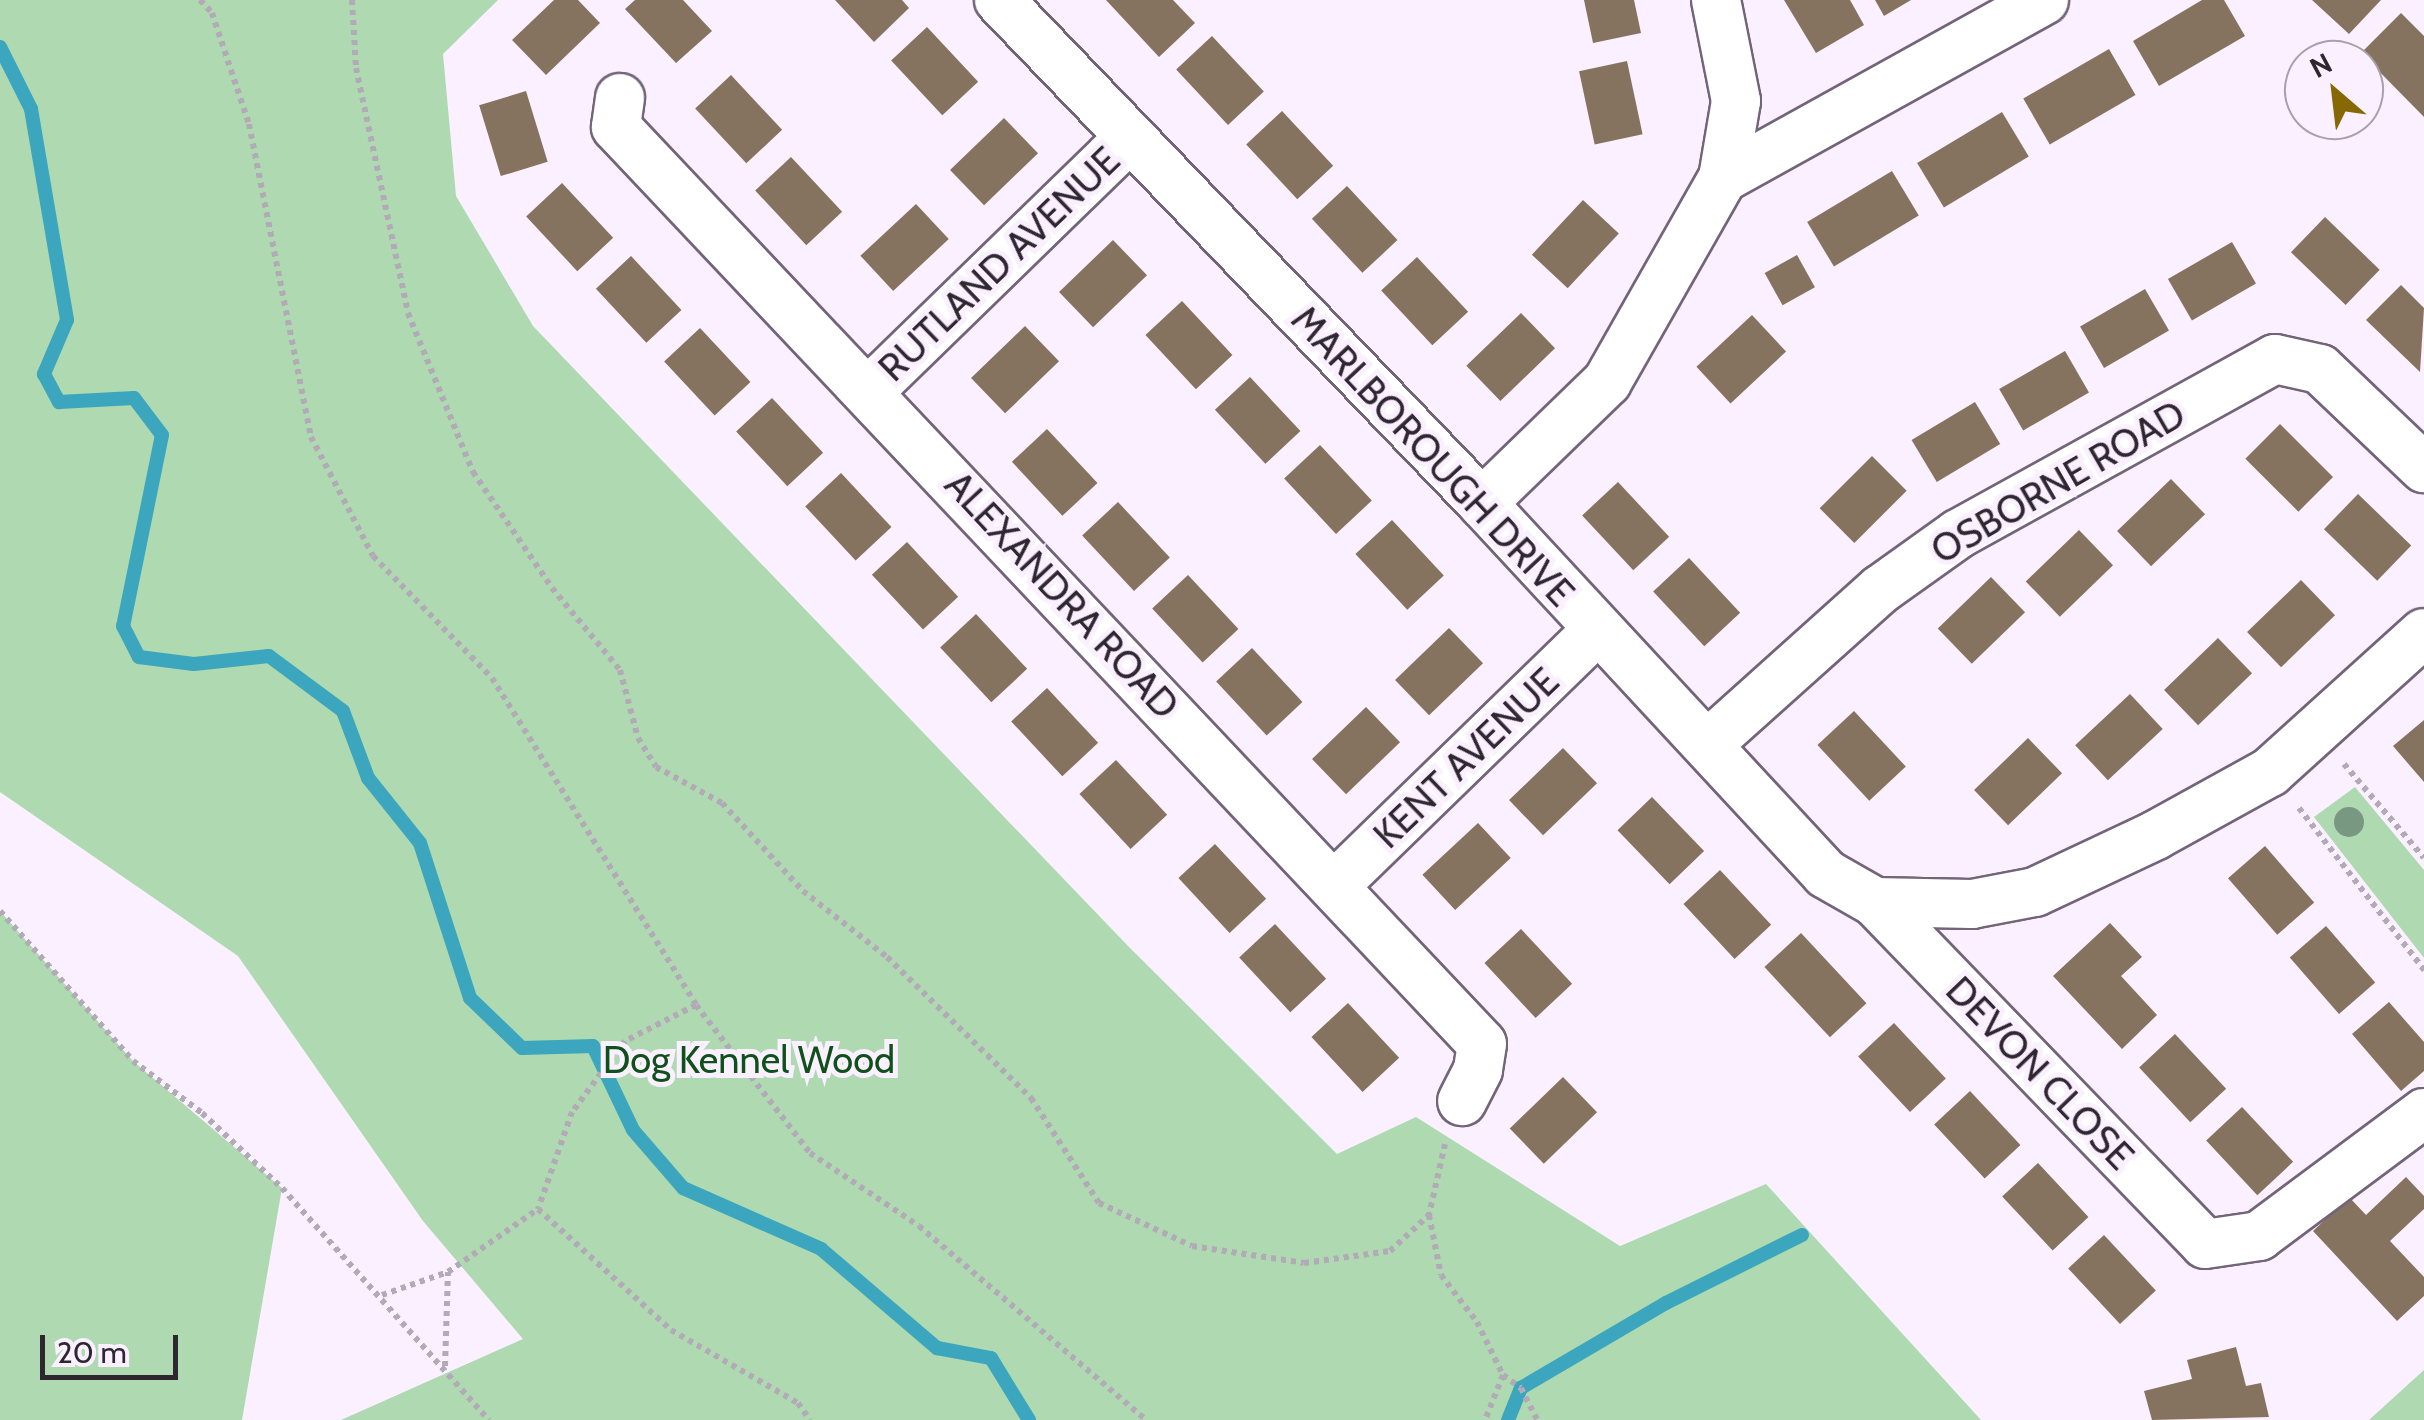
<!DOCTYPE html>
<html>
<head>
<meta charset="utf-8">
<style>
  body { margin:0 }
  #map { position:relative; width:2424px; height:1420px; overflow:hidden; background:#faf0ff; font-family:Cabin,sans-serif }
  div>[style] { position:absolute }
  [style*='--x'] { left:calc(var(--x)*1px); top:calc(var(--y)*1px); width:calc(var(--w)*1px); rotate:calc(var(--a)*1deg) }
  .green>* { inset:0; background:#afd9b0 }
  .stream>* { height:14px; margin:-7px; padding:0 7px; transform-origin:7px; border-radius:7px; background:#3ba6bd }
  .building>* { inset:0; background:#86735f; transform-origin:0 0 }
  .path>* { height:6px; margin-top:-3px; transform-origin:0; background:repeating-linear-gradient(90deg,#b2aab6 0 5px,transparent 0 10px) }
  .roads { filter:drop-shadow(2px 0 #73647a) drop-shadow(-2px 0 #73647a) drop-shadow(0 2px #73647a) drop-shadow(0 -2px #73647a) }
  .minor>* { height:48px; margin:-24px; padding:0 24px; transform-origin:24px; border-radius:24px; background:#fff }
  .trees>* { width:30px; height:30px; margin:-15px; border-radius:50%; background:#799882 }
  span { translate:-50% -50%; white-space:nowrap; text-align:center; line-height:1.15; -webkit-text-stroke:10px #faf0ff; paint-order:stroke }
  .street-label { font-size:38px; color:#2e2730 }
  .park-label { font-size:38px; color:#10501b }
  .north { position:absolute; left:2284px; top:40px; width:100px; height:100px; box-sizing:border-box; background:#faf0ff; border:2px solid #a8a0ac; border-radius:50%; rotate:332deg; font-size:28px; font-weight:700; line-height:40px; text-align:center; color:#2e2730 }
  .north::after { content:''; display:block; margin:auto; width:35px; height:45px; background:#866904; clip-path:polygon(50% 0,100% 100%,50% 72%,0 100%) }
  .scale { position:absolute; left:40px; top:1335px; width:138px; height:45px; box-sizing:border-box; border:5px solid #2e2730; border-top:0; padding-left:12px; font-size:30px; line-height:35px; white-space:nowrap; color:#2e2730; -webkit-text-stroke:8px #faf0ff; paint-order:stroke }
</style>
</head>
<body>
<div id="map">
  <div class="green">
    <div style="clip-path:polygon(0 0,498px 0,443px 54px,456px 196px,533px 326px,1128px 946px,1337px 1154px,1416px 1117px,1620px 1246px,1766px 1184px,1981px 1420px,341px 1420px,523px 1339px,423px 1221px,238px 956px,0 792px)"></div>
    <div style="clip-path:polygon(2355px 787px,2424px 870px,2424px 958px,2314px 817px)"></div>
    <div style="clip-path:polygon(0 911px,133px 1061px,282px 1188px,242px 1420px,0 1420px)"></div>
    <div style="clip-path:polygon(2424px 1370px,2424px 1420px,2369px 1420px)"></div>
  </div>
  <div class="stream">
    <div style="--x:0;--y:47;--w:69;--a:63.4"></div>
    <div style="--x:31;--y:109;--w:214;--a:80.3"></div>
    <div style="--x:67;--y:320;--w:59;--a:113.1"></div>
    <div style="--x:44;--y:374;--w:32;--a:62"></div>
    <div style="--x:59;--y:402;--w:75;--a:-3.1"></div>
    <div style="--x:134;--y:398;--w:46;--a:52.9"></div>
    <div style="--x:162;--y:435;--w:195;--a:101.5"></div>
    <div style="--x:123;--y:626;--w:35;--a:63"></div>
    <div style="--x:139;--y:657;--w:55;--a:7.3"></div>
    <div style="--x:194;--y:664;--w:75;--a:-6.1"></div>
    <div style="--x:269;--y:656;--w:92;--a:36.6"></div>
    <div style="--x:343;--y:711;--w:72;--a:69.5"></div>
    <div style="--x:368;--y:778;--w:83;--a:51.3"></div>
    <div style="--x:420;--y:843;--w:163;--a:72.1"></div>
    <div style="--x:470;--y:998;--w:72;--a:43.9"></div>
    <div style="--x:522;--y:1048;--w:71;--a:-1.6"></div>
    <div style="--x:593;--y:1046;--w:93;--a:64.5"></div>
    <div style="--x:633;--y:1130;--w:77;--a:49.2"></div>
    <div style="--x:683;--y:1188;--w:151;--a:23.8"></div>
    <div style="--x:821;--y:1249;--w:153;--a:40.5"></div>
    <div style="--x:937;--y:1348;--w:55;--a:10.5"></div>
    <div style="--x:991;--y:1358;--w:73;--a:58.5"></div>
    <div style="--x:1508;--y:1420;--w:35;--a:-68"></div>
    <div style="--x:1521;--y:1388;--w:168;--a:-30.4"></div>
    <div style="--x:1666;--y:1303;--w:152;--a:-26.6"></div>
  </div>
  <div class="building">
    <div style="clip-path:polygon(554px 0,578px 0,600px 23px,546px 75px,512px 40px)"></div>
    <div style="clip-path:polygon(635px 0,683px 0,712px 31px,676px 63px,625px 9px)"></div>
    <div style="clip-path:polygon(835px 0,902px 0,909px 8px,874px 42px)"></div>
    <div style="clip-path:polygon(1106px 0,1173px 0,1195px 23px,1159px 57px)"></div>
    <div style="clip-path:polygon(1584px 0,1634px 0,1641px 33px,1593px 43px)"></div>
    <div style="clip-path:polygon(1784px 0,1850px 0,1864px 25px,1816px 53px)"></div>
    <div style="clip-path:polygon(1875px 0,1911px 0,1884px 16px)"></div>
    <div style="clip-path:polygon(2202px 0,2224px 0,2245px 36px,2159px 86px,2133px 41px)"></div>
    <div style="clip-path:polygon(2312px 0,2381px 0,2349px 34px)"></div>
    <div style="clip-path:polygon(2401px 13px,2424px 36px,2424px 117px,2361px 53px)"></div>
    <div style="left:927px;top:27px;width:75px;height:49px;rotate:47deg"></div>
    <div style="left:1212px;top:36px;width:76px;height:49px;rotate:47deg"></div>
    <div style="left:2109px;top:49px;width:53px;height:99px;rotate:60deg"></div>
    <div style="left:1627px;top:61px;width:75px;height:49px;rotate:78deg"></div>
    <div style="left:731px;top:75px;width:75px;height:49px;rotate:47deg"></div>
    <div style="left:526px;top:91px;width:74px;height:49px;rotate:73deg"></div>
    <div style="left:1282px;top:111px;width:75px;height:49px;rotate:47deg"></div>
    <div style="left:2002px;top:112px;width:52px;height:99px;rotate:59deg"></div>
    <div style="left:1004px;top:118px;width:49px;height:75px;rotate:46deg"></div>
    <div style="left:791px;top:157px;width:75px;height:49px;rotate:47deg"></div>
    <div style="left:1892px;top:171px;width:52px;height:99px;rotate:59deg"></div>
    <div style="left:562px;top:183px;width:75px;height:49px;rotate:47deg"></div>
    <div style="left:1347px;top:186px;width:74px;height:48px;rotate:47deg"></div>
    <div style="left:1583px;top:200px;width:49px;height:75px;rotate:43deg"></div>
    <div style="left:916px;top:204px;width:48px;height:76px;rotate:47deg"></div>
    <div style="left:2325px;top:217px;width:76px;height:49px;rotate:44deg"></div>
    <div style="left:1113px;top:240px;width:49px;height:75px;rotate:46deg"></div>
    <div style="left:2232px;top:242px;width:48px;height:74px;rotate:60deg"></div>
    <div style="left:1797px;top:255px;width:37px;height:37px;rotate:61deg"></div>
    <div style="left:631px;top:256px;width:74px;height:48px;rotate:47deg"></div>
    <div style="left:1417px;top:257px;width:75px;height:49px;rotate:47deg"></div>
    <div style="clip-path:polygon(2401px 285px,2424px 308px,2420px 372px,2366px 320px)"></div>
    <div style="left:2145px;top:289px;width:48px;height:75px;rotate:60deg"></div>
    <div style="left:1182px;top:301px;width:74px;height:50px;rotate:47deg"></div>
    <div style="left:1521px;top:313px;width:49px;height:76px;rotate:46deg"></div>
    <div style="left:1752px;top:315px;width:50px;height:76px;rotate:47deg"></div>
    <div style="left:1025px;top:326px;width:49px;height:75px;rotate:46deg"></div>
    <div style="left:700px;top:328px;width:74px;height:49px;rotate:47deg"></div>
    <div style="left:2065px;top:351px;width:48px;height:76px;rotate:60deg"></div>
    <div style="left:1250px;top:377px;width:74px;height:48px;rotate:47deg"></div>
    <div style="left:772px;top:398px;width:75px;height:49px;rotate:47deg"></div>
    <div style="left:1975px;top:402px;width:49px;height:74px;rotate:59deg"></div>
    <div style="left:2280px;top:424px;width:75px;height:49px;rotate:45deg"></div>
    <div style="left:1047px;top:429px;width:74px;height:48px;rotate:47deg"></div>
    <div style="left:1320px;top:445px;width:76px;height:49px;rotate:47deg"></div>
    <div style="left:1872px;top:456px;width:49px;height:74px;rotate:45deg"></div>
    <div style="left:841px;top:473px;width:74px;height:49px;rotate:47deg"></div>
    <div style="left:2171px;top:479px;width:49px;height:75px;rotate:46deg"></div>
    <div style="left:1618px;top:482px;width:75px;height:49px;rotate:47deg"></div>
    <div style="left:2358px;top:494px;width:74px;height:49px;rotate:44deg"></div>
    <div style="left:1118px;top:502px;width:76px;height:49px;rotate:47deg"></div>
    <div style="left:1392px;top:520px;width:76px;height:50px;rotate:47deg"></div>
    <div style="left:2079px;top:530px;width:49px;height:74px;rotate:46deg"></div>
    <div style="left:907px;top:542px;width:75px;height:48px;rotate:47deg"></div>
    <div style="left:1689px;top:558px;width:75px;height:49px;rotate:47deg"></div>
    <div style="left:1188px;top:575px;width:74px;height:49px;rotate:47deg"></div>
    <div style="left:1991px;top:577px;width:49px;height:74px;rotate:46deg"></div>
    <div style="left:2301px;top:580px;width:49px;height:75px;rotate:46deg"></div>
    <div style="left:976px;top:614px;width:75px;height:49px;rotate:47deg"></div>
    <div style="left:1449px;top:628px;width:49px;height:75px;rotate:46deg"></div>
    <div style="left:2218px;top:638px;width:49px;height:75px;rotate:46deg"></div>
    <div style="left:1252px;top:648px;width:74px;height:49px;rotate:47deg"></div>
    <div style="left:1047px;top:688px;width:75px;height:49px;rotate:47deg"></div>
    <div style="left:2130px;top:694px;width:48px;height:75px;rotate:47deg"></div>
    <div style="left:1366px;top:707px;width:49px;height:75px;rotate:46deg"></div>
    <div style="left:1854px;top:711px;width:76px;height:50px;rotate:47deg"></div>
    <div style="clip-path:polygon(2424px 720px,2424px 782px,2393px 746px)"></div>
    <div style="left:2028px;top:738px;width:49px;height:75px;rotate:46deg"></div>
    <div style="left:1563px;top:748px;width:49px;height:75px;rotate:46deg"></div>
    <div style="left:1116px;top:760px;width:75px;height:50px;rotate:47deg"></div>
    <div style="left:1652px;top:797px;width:75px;height:48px;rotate:46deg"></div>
    <div style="left:1478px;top:823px;width:48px;height:76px;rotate:47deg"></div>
    <div style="left:1215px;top:844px;width:75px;height:50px;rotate:47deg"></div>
    <div style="left:2265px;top:846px;width:75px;height:49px;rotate:49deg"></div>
    <div style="left:1720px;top:870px;width:75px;height:50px;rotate:47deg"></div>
    <div style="clip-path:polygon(2110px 923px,2142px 957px,2121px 976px,2157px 1015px,2122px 1049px,2053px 976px)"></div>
    <div style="left:1275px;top:924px;width:75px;height:49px;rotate:47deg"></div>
    <div style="left:2326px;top:926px;width:75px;height:48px;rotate:49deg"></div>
    <div style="left:1521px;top:929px;width:75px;height:50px;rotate:47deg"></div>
    <div style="left:1801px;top:933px;width:96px;height:50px;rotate:47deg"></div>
    <div style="clip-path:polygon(2389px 1002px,2424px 1042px,2424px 1071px,2401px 1091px,2352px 1034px)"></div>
    <div style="left:1348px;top:1003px;width:75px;height:50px;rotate:47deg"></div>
    <div style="left:1894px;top:1023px;width:76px;height:49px;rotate:47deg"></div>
    <div style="left:2175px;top:1034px;width:75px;height:49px;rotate:47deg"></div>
    <div style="left:1563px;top:1077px;width:49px;height:74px;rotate:46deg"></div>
    <div style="left:1970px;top:1091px;width:74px;height:49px;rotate:47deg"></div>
    <div style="left:2242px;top:1107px;width:75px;height:49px;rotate:47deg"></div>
    <div style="left:2038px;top:1163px;width:74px;height:49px;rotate:47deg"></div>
    <div style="clip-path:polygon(2406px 1177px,2424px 1196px,2424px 1209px,2390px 1241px,2424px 1277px,2424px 1296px,2397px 1321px,2313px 1231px,2349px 1197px,2366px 1215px)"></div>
    <div style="left:2104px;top:1235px;width:76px;height:49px;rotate:47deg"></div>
    <div style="clip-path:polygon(2236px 1347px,2246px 1386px,2261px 1383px,2269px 1417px,2152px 1420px,2144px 1391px,2192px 1379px,2187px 1360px)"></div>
  </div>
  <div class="path">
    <div style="--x:200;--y:0;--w:18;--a:47"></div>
    <div style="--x:212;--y:13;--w:117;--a:71.6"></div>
    <div style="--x:249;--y:124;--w:319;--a:78.8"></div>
    <div style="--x:311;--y:437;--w:134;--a:62.5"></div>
    <div style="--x:373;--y:556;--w:170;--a:45.7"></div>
    <div style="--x:492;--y:678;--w:385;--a:58"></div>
    <div style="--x:696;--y:1005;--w:187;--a:52.4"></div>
    <div style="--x:810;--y:1153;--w:131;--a:33.8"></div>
    <div style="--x:919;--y:1226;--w:299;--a:40.5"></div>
    <div style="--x:352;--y:0;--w:68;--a:86.6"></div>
    <div style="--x:356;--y:68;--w:250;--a:78"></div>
    <div style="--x:408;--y:313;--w:172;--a:67.8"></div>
    <div style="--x:473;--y:472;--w:140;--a:55.7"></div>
    <div style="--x:552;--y:588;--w:107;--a:50.3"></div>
    <div style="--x:620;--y:670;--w:70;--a:75.2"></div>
    <div style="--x:638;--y:738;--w:34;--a:58"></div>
    <div style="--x:656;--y:767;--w:75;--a:28.6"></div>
    <div style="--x:722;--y:803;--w:120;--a:47.4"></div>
    <div style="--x:803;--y:891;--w:107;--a:38.2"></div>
    <div style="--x:887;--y:957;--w:202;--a:44.4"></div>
    <div style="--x:1031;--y:1098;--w:125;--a:57.1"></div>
    <div style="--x:1099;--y:1203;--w:102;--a:24.8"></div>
    <div style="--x:1192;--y:1246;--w:113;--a:8.6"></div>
    <div style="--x:1304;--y:1263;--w:87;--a:-7.9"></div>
    <div style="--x:1390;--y:1251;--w:53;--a:-42.7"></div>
    <div style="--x:2344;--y:764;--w:123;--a:49.6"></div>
    <div style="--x:2299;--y:808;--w:205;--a:52.3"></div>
    <div style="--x:0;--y:911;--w:200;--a:48.4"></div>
    <div style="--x:133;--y:1061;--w:86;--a:37"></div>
    <div style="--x:202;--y:1113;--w:110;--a:43.2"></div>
    <div style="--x:282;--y:1188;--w:311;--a:48.3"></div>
    <div style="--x:696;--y:1005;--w:80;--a:153.1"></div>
    <div style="--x:625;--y:1041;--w:89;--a:126.7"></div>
    <div style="--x:572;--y:1112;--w:103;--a:109.3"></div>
    <div style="--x:538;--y:1209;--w:180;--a:42.3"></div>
    <div style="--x:671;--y:1330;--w:146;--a:29.9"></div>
    <div style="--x:798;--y:1403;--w:21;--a:55"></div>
    <div style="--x:1445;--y:1144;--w:73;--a:102.7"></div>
    <div style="--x:1429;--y:1215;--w:61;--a:78.7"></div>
    <div style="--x:1441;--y:1275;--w:59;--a:52.5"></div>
    <div style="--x:1477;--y:1322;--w:59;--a:63.9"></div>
    <div style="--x:1503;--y:1375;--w:48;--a:111.8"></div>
    <div style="--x:382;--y:1295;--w:70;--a:-19.2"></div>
    <div style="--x:448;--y:1272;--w:110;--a:-35"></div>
    <div style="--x:445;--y:1366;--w:94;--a:-88.2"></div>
    <div style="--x:1503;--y:1375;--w:22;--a:36"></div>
    <div style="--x:1521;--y:1388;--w:36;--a:63"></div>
  </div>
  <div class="roads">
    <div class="minor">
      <div style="--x:999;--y:0;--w:697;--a:46.16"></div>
      <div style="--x:1482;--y:503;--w:506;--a:47.16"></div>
      <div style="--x:1826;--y:874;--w:56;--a:29.7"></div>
      <div style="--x:1875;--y:902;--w:475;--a:46"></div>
      <div style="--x:2205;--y:1244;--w:55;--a:-8.4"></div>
      <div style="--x:2259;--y:1236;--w:206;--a:-36.7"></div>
      <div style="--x:620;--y:98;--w:29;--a:98"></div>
      <div style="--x:616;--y:127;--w:1261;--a:46.64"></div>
      <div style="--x:1482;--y:1044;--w:26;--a:99"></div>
      <div style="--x:1478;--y:1070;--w:35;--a:117"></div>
      <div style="--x:1723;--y:178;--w:367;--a:-29"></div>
      <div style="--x:869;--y:391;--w:364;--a:-44.2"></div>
      <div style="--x:1482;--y:503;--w:174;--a:-44.1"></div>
      <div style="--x:1607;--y:382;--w:235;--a:-60.4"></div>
      <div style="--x:1723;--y:178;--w:78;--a:-80.4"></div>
      <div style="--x:1736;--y:101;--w:103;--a:-101.2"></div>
      <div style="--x:1708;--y:744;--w:232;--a:-41.9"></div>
      <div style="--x:1881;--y:589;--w:95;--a:-35.5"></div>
      <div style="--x:1958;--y:534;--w:362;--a:-28.9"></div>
      <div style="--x:2275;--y:359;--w:46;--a:12.5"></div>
      <div style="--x:2320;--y:369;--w:144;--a:43.6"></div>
      <div style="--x:1336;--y:884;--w:363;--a:-44.2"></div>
      <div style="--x:1875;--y:902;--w:97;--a:1.2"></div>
      <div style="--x:1972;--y:904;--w:64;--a:-10.8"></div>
      <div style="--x:2035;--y:892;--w:134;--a:-25.2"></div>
      <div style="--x:2156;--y:835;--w:130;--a:-28.9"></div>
      <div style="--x:2270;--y:772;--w:207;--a:-42.1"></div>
    </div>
  </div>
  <div class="trees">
    <div style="left:2349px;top:822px"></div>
  </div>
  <div class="street-label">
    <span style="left:999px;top:264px;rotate:-44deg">RUTLAND AVENUE</span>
    <span style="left:1433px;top:456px;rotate:47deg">MARLBOROUGH DRIVE</span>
    <span style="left:2058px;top:482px;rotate:-30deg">OSBORNE ROAD</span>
    <span style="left:1062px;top:595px;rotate:47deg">ALEXANDRA ROAD</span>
    <span style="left:1466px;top:758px;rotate:-44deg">KENT AVENUE</span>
    <span style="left:2040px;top:1073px;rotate:46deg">DEVON CLOSE</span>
  </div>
  <div class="park-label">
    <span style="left:749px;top:1060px">Dog Kennel Wood</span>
  </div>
  <div class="north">N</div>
  <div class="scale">20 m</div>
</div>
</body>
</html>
